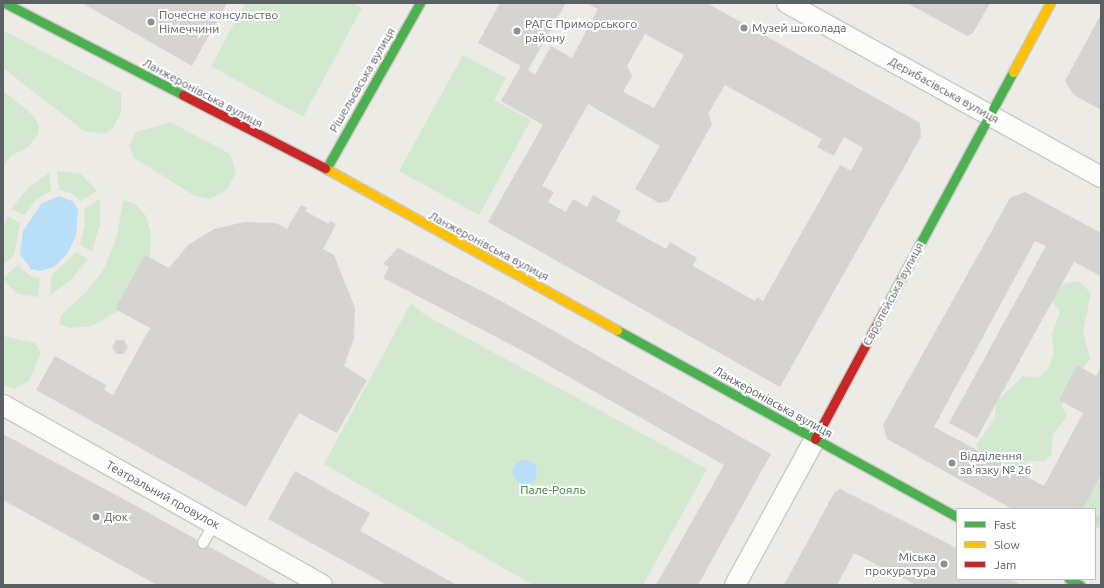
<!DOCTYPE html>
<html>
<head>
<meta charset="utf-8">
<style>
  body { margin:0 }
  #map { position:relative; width:1104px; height:588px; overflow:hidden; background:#ecebe6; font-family:Ubuntu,sans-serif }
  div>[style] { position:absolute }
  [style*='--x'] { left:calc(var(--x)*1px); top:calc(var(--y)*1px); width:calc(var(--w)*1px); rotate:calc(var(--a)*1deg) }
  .green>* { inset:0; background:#d3e9cf }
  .water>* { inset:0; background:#b9dff8 }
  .round { border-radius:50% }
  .building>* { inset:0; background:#d6d4d1; transform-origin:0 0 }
  .roads { filter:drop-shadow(1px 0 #c9c9c8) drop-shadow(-1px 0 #c9c9c8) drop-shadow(0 1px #c9c9c8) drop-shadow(0 -1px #c9c9c8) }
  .lane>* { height:10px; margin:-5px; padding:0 5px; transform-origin:5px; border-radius:5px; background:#fcfcfb }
  .street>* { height:20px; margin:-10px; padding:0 10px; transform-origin:10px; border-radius:10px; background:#fcfcfb }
  .fast>* { height:9px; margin:-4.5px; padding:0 4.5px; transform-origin:4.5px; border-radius:4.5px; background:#4caf50 }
  .slow>* { height:9px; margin:-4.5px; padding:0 4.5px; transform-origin:4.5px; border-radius:4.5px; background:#ffc107 }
  .jam>* { height:9px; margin:-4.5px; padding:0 4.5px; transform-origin:4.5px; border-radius:4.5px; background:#c62828 }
  .dots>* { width:11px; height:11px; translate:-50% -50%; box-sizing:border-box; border:2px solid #fff; border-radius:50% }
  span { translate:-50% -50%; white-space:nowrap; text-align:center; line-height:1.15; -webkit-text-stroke:4px #fff; paint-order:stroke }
  .poi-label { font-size:12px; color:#5b6065 }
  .left { translate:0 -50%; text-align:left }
  .right { translate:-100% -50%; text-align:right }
  .street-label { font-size:12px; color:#5b6065 }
  .park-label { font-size:12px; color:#2e822f }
  .frame { position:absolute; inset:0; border:4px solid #5b6065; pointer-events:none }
  .legend { position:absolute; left:956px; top:508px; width:140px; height:72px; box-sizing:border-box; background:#fff; border:1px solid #bdbfc1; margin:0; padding:5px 7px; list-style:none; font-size:12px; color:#5b6065 }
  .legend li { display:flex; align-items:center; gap:8px; height:20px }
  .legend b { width:20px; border:1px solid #bdbfc1 }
</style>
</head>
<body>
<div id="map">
  <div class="green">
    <div style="clip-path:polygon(245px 3px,352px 3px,362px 8px,303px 117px,211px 66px)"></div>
    <div style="clip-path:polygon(3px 30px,121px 93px,121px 113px,113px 128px,104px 134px,84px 131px,3px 68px)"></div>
    <div style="clip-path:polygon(463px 55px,506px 78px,494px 100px,531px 120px,479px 215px,399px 171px)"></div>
    <div style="clip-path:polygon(3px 91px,33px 115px,39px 125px,38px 134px,28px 147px,11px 156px,3px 167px)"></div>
    <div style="clip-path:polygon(170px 122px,230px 154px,236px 172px,227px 190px,210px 199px,195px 196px,134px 158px,129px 146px,136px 132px)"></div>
    <div style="clip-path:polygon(57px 171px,81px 174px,97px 191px,81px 201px,71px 193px,59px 190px)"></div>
    <div style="clip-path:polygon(49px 173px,51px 191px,37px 199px,24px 215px,11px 209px,28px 188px)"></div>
    <div style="clip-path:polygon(100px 199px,100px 225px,92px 251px,80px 245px,85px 225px,84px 209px)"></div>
    <div style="clip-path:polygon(123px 200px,135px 204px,146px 216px,151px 234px,150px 256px,121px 309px,92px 326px,71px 328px,59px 324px,61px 315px,86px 292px,104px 269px,117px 236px)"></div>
    <div style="clip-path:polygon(8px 216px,20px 223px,14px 255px,3px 265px,3px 229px)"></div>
    <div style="clip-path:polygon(76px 252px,88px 259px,71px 280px,50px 295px,52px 275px)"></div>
    <div style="clip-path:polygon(18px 265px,30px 276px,40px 278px,38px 297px,18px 294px,6px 283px,3px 278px)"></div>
    <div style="clip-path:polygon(1079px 281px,1091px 293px,1083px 332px,1090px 359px,1068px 387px,1062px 405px,1067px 417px,1053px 434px,1051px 455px,1045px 461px,1029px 461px,1013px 471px,988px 461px,976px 445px,995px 418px,996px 402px,1023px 376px,1038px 378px,1048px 369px,1054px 353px,1052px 334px,1060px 312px,1050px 298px,1063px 284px)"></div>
    <div style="clip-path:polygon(411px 303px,425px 315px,707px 469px,643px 585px,533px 585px,324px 464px)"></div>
    <div style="clip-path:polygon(3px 336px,35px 343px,41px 353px,29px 381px,14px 389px,3px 384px)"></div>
    <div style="clip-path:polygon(1101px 480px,1101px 530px,1095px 526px,1095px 509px,1081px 509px,1081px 491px)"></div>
  </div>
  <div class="water">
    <div style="clip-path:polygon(59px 196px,72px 201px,78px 209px,76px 236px,67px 254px,54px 267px,40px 271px,31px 269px,20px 254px,23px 231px,41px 204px)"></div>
    <div class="round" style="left:513px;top:460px;width:24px;height:24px"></div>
  </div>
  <div class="building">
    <div style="clip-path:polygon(82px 3px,227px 3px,192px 66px)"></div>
    <div style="clip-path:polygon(evenodd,500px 3px,566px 3px,528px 70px,535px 75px,551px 46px,572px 58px,598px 9px,586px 3px,707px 3px,920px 123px,921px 137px,780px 387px,488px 222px,543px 125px,501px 101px,521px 66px,478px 43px,500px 3px,645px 34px,684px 55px,654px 108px,623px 92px,632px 76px,627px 66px,645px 34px,500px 3px,725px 85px,822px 139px,817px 147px,834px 156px,844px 137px,863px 148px,851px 171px,840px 165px,763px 301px,757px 297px,755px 301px,693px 266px,697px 258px,670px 242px,666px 249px,616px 221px,621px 211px,593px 195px,587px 207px,573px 199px,566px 212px,548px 202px,554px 192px,542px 186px,588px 104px,660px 146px,635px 189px,659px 203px,669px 201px,712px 124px,708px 114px,725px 85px)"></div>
    <div style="clip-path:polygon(907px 3px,990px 3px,973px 33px,967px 36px)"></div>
    <div style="clip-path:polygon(1101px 14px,1101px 110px,1074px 95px,1065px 81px)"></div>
    <div style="clip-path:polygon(1025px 192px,1101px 233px,1101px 276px,1074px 262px,977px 438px,949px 423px,1046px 246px,1035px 241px,934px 427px,1044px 486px,1083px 413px,1059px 400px,1077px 365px,1096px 376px,1101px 367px,1101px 475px,1083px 509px,1012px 509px,887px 439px,883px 425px,1010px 198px)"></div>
    <div style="clip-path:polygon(301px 205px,307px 208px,305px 211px,329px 224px,330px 221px,336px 224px,323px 249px,334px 255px,355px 308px,354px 338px,344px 366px,367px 380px,337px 433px,299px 413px,246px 507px,36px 390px,55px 356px,106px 385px,104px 390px,113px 395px,150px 328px,115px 309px,145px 255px,169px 268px,188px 245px,214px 229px,244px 222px,276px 223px,287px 229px)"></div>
    <div style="clip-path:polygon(398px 248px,501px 301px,771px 454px,698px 585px,656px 585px,724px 465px,523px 351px,383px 278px,389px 267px,383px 264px)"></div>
    <div style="clip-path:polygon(116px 340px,124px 340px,128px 347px,124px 354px,116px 354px,112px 347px)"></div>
    <div style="clip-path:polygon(3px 434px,138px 507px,278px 585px,157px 585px,3px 500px)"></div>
    <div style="clip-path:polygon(295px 471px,370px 513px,360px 531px,457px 585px,387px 585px,268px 519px)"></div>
    <div style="clip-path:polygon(840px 489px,957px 548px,957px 579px,1010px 579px,1021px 585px,916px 585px,854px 553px,837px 585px,784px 585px,834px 493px)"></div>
    <div style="left:1095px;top:515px;width:7px;height:40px;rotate:27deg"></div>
  </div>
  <div class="roads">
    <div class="lane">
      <div style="--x:203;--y:543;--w:22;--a:-60"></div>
    </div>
    <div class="street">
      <div style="--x:787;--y:3;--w:359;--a:29"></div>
      <div style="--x:3;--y:405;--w:366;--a:29.4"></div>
      <div style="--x:735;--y:585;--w:166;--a:-61.3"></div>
    </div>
    <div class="fast">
      <div style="--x:5;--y:3;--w:200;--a:27.3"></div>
      <div style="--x:326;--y:169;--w:191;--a:-60.5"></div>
      <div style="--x:888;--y:303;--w:263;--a:-61.6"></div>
      <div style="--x:617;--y:330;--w:388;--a:28.8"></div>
      <div style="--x:1069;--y:579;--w:13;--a:29"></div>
    </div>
    <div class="slow">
      <div style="--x:1013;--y:72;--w:78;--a:-61.8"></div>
      <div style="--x:325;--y:168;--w:334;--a:29"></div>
    </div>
    <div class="jam">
      <div style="--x:183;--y:95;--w:160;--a:27.2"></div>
      <div style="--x:815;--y:439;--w:154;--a:-61.8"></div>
    </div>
  </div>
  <div class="dots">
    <div style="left:151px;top:22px;background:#8e9192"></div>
    <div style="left:744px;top:28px;background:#8e9192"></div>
    <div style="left:517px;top:31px;background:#8e9192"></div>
    <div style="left:952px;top:463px;background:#8e9192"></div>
    <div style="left:96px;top:517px;background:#8e9192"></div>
    <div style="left:944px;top:564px;background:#8e9192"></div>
  </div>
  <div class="poi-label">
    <span class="left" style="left:159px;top:22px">Почесне консульство<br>Німеччини</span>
    <span class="left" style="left:525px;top:31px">РАГС Приморського<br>району</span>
    <span class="left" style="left:752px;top:28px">Музей шоколада</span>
    <span class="left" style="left:960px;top:463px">Відділення<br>зв'язку № 26</span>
    <span class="left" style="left:104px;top:517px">Дюк</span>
    <span class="right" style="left:936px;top:564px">Міська<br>прокуратура</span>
  </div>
  <div class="street-label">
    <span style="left:362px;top:80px;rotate:-60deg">Рішельєвська вулиця</span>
    <span style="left:944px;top:90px;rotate:29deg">Дерибасівська вулиця</span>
    <span style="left:203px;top:93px;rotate:28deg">Ланжеронівська вулиця</span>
    <span style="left:489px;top:246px;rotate:28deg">Ланжеронівська вулиця</span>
    <span style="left:893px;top:294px;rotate:-62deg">Європейська вулиця</span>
    <span style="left:773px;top:402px;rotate:29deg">Ланжеронівська вулиця</span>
    <span style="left:163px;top:495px;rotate:29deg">Театральний провулок</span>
  </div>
  <div class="park-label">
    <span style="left:553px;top:490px">Пале-Рояль</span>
  </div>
  <div class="frame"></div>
  <ul class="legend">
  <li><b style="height:5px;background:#4caf50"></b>Fast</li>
  <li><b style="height:5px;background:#ffc107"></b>Slow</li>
  <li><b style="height:5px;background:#c62828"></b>Jam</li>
  </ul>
</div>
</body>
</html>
